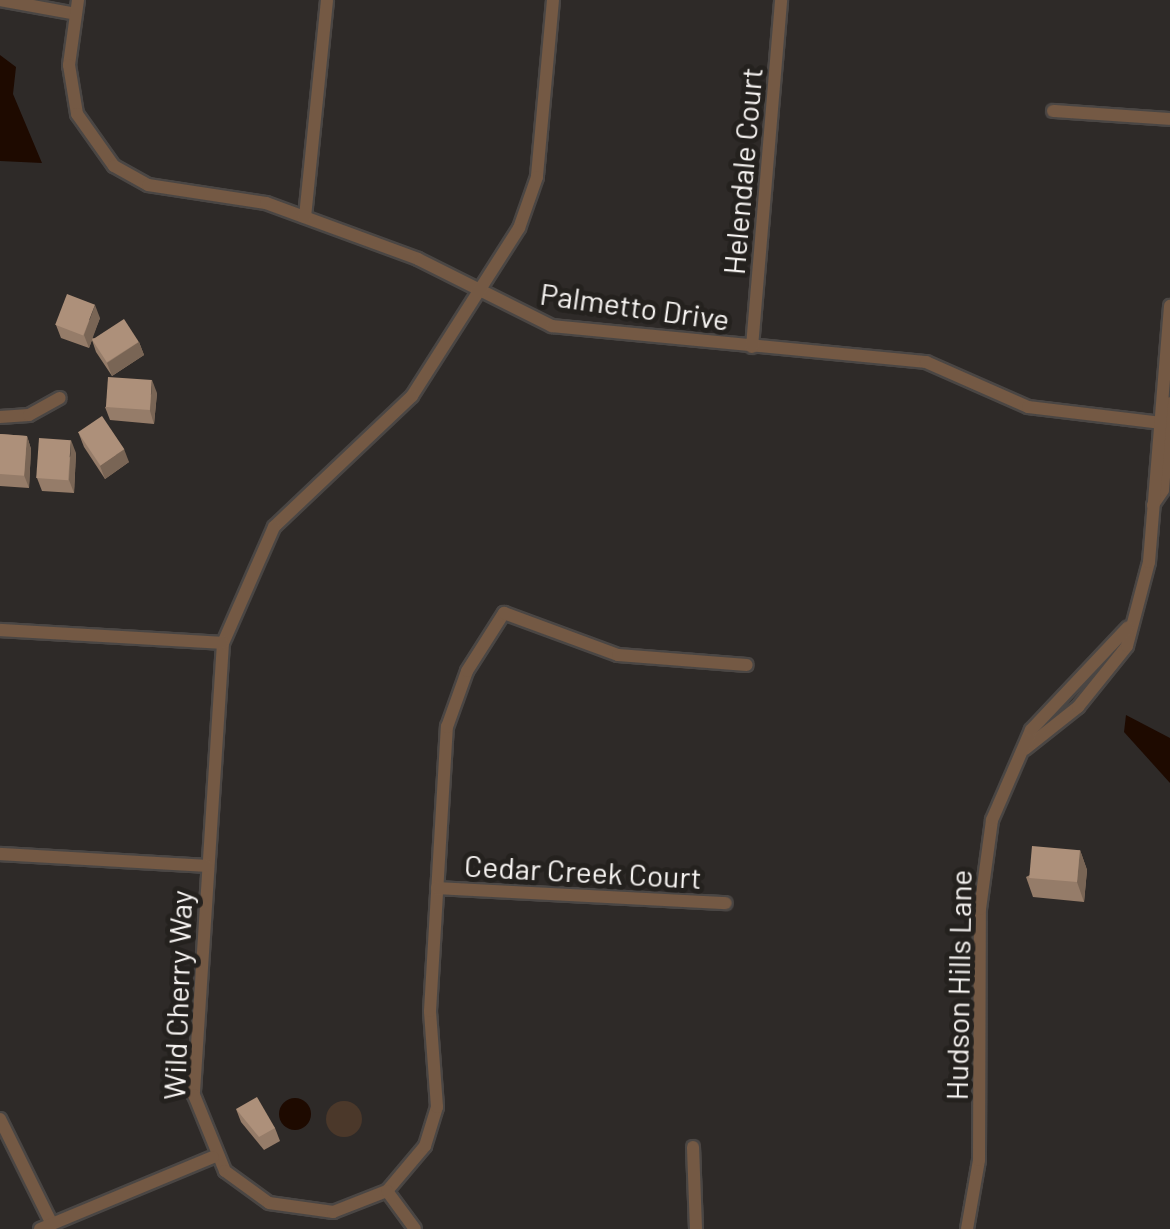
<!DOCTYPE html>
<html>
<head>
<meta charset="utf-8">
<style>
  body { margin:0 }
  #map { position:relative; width:1170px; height:1229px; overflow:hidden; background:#2e2a28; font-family:Barlow,sans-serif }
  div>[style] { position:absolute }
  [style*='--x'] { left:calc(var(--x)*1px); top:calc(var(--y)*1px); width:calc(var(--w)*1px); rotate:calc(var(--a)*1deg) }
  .green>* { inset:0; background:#4b382a }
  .round { border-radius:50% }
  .water>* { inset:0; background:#1e0a00 }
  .roads { filter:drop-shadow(2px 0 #4a4644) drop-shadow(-2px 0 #4a4644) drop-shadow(0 2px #4a4644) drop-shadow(0 -2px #4a4644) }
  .minor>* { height:12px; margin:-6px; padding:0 6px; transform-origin:6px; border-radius:6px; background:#745944 }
  .wall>* { inset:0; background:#957c69 }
  .shaded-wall>* { inset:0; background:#796555 }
  .building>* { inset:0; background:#ad907a; transform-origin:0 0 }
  span { translate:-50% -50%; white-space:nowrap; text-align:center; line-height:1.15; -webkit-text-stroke:10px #24211e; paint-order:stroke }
  .street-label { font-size:30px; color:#f7f4f2 }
</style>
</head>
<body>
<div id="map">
  <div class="green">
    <div class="round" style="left:326px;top:1101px;width:36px;height:36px"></div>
  </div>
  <div class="water">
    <div style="clip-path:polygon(0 55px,16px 67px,13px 94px,42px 163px,0 161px)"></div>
    <div style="clip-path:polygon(1126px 715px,1170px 738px,1170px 783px,1124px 732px)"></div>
    <div class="round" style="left:279px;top:1098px;width:32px;height:32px"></div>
  </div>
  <div class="roads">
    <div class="minor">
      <div style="--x:0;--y:0;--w:77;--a:10.4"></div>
      <div style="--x:78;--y:0;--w:66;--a:97.9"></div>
      <div style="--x:69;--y:65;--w:50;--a:80.7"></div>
      <div style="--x:77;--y:114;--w:64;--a:54.6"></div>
      <div style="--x:114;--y:166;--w:39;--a:29"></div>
      <div style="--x:148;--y:185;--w:119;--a:8.7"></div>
      <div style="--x:266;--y:203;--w:162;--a:20.2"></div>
      <div style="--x:418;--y:259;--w:150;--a:26.6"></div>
      <div style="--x:552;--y:326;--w:376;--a:5.5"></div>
      <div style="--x:926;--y:362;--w:111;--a:23.8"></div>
      <div style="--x:1028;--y:407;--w:143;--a:6.8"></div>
      <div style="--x:553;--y:0;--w:178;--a:95.2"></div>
      <div style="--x:537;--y:177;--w:54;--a:109.4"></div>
      <div style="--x:519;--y:228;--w:199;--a:122.5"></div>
      <div style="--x:412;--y:396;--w:190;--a:136.5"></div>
      <div style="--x:274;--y:527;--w:127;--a:113.7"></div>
      <div style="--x:223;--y:643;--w:453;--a:93.7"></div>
      <div style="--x:194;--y:1095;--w:82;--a:67.8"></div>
      <div style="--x:225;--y:1171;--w:54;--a:36"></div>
      <div style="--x:269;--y:1203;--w:65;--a:8"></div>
      <div style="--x:333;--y:1212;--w:58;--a:-21.3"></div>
      <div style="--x:387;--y:1191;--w:59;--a:-49.8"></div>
      <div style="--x:425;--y:1146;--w:41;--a:-72.9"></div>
      <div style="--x:437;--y:1107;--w:96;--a:-94.2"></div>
      <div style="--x:430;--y:1011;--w:285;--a:-86.6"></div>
      <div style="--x:447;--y:727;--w:59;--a:-70.3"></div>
      <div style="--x:467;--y:671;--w:69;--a:-57.5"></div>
      <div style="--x:504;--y:613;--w:121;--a:20.2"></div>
      <div style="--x:618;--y:655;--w:129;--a:4.4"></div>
      <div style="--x:1053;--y:111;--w:117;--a:3.9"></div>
      <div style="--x:305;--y:217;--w:218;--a:-84.2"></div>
      <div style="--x:752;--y:347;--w:348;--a:-85.2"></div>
      <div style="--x:0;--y:417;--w:29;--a:-4"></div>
      <div style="--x:29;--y:415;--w:35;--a:-29"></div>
      <div style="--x:1153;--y:505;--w:18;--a:-56"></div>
      <div style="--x:1163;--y:490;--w:87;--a:-85.4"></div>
      <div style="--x:0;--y:630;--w:223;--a:3.3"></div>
      <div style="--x:1025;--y:749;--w:68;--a:-38.4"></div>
      <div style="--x:1078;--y:707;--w:78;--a:-51.2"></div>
      <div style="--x:1127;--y:646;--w:87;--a:-75.3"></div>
      <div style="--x:1149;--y:562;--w:257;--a:-85.3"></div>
      <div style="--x:0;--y:854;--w:207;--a:3.3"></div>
      <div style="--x:437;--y:888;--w:289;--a:3"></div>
      <div style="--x:0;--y:1119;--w:117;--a:63.7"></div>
      <div style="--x:693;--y:1147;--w:82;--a:87.9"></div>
      <div style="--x:387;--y:1191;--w:47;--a:53.6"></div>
      <div style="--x:40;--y:1229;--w:187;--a:-22.6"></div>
      <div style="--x:967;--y:1229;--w:70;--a:-80.1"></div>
      <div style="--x:979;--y:1160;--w:251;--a:-89.8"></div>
      <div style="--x:980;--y:909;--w:90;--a:-82.3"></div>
      <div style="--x:992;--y:820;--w:98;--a:-66.6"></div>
      <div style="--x:1031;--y:730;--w:141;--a:-46.7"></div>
    </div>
  </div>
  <div class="wall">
    <div style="clip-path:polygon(100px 318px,92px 338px,139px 342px,144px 355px,112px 376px,96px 352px,92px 340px,89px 348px,61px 338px,56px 325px)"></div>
    <div style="clip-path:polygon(157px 393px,154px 424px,110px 420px,105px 407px)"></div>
    <div style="clip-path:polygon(0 434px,27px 436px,31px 449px,29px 488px,0 486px)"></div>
    <div style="clip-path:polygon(79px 434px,129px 462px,105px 479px,84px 447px)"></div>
    <div style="clip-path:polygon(76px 453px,74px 493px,42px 491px,37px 478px)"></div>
    <div style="clip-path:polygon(1080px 850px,1087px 870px,1084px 902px,1033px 897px,1026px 877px)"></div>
    <div style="clip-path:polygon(236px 1109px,275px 1128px,280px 1141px,264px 1150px,241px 1122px)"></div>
  </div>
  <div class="shaded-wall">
    <div style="clip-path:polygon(95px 305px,100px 318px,89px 348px,84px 335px)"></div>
    <div style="clip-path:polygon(139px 342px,144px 355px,112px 376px,107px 363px)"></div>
    <div style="clip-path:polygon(152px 380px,157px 393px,154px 424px,150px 411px)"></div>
    <div style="clip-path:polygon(27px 436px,31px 449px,29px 488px,24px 475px)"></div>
    <div style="clip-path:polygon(71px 440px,76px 453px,74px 493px,69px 480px)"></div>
    <div style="clip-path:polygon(124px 449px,129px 462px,105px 479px,100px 466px)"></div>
    <div style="clip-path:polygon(1080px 850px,1087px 870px,1084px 902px,1077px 882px)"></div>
  </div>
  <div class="building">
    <div style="left:67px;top:294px;width:30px;height:33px;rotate:21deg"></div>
    <div style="left:124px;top:319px;width:27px;height:38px;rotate:57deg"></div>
    <div style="left:108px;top:377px;width:44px;height:30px;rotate:4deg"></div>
    <div style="left:102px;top:416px;width:40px;height:29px;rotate:56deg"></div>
    <div style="left:0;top:434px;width:27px;height:40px;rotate:4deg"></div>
    <div style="left:39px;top:438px;width:32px;height:40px;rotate:4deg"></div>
    <div style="left:1032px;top:846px;width:48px;height:32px;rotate:5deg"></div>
    <div style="clip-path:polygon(257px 1097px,275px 1128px,259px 1137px,236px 1109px)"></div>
  </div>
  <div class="street-label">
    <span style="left:742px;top:171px;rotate:-85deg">Helendale Court</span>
    <span style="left:635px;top:306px;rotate:8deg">Palmetto Drive</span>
    <span style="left:583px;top:871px;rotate:3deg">Cedar Creek Court</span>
    <span style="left:958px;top:985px;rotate:-89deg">Hudson Hills Lane</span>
    <span style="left:177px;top:995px;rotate:-88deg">Wild Cherry Way</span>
  </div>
</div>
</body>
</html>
